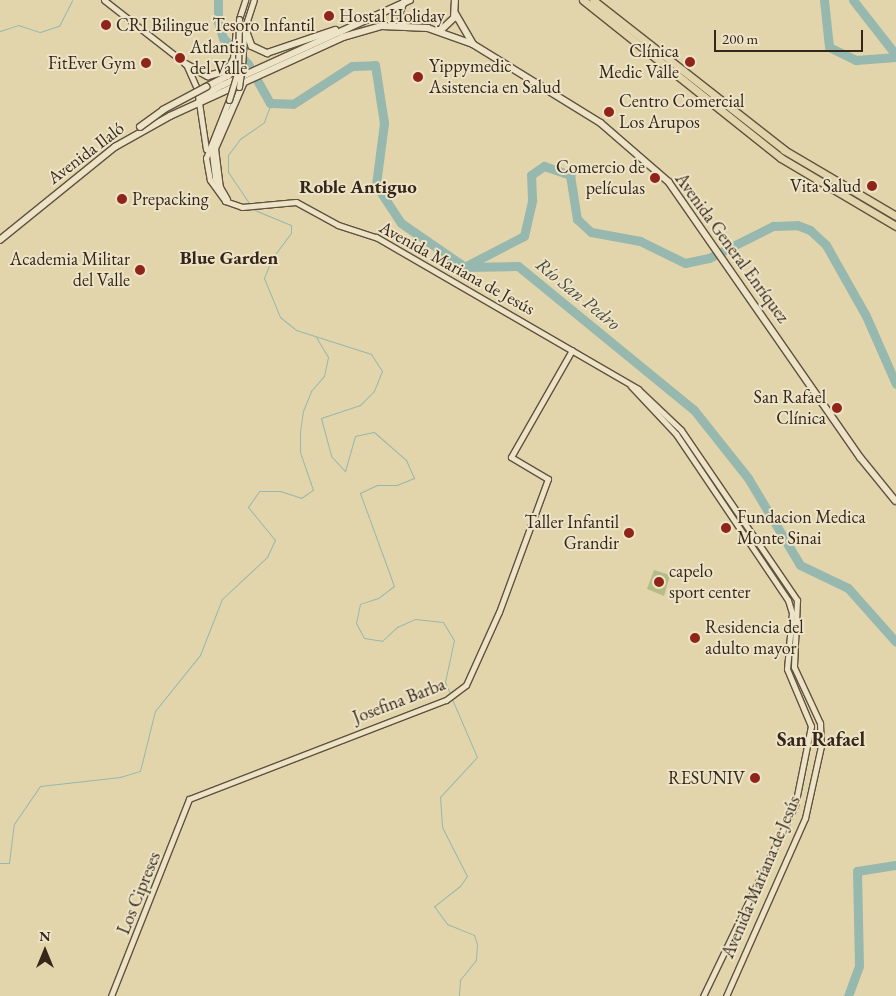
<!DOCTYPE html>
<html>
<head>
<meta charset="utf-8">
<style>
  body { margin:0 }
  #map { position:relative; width:896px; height:996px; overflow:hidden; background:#e3d5ab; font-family:"EB Garamond",serif }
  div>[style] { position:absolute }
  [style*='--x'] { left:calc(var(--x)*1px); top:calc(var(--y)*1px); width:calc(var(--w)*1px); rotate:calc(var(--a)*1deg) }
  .green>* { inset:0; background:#b4bd89 }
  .stream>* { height:1px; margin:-0.5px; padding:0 0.5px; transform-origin:0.5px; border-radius:0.5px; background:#96b8ae }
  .river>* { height:9px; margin:-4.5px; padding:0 4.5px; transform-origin:4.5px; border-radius:4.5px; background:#96b8ae }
  .roads { filter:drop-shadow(1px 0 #60523e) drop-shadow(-1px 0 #60523e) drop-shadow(0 1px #60523e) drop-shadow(0 -1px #60523e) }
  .tertiary>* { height:5px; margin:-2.5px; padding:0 2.5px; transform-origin:2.5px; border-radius:2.5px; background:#ede4c8 }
  .secondary>* { height:5.5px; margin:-2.75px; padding:0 2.75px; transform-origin:2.75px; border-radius:2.75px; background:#ede4c8 }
  .trunk>* { height:7px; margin:-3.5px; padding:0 3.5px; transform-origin:3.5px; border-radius:3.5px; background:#e3d5ab }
  .bridges { filter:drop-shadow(1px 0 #60523e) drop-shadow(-1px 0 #60523e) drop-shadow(0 1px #60523e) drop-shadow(0 -1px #60523e) }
  .tertiary-bridge>* { height:5px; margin:-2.5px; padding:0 2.5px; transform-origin:2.5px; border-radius:2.5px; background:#ede4c8 }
  .secondary-bridge>* { height:5.5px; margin:-2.75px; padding:0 2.75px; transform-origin:2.75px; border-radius:2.75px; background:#ede4c8 }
  .dots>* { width:14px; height:14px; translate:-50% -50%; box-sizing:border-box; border:2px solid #ede4c8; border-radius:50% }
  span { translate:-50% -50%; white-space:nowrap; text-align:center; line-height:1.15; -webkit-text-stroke:4px #ede4c8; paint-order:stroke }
  .poi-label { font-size:18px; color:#342619 }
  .left { translate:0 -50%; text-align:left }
  .right { translate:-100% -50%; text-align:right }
  .street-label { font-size:18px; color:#342619 }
  .neighbourhood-label { font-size:19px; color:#342619; font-weight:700 }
  .water-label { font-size:19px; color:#4c4a3e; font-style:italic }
  .quarter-label { font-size:20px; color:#342619; font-weight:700 }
  .north { position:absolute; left:20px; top:926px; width:50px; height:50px; -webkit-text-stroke:4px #ede4c8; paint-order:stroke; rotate:0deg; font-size:14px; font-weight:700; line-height:20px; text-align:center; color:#342619 }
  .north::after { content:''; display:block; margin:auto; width:18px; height:22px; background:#342619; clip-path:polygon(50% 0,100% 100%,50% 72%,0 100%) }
  .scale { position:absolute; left:714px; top:30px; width:149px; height:22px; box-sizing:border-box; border:2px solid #342619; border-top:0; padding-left:6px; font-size:15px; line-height:18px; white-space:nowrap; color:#342619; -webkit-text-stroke:4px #ede4c8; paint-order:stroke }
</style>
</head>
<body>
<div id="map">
  <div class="green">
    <div style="clip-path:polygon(654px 570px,670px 575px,664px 596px,647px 589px)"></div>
  </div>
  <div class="stream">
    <div style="--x:0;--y:31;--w:19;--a:-18"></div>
    <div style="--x:18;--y:25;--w:23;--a:18"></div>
    <div style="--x:40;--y:32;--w:20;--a:-18"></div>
    <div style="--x:59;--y:26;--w:29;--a:-63"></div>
    <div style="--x:249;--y:203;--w:37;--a:-124"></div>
    <div style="--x:228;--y:172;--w:17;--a:-90"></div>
    <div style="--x:228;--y:155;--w:20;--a:-53"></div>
    <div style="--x:240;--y:139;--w:29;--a:-35"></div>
    <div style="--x:264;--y:122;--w:15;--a:-70"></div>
    <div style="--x:252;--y:209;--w:42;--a:22.3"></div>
    <div style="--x:291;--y:225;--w:8;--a:90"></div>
    <div style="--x:291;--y:233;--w:31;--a:127"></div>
    <div style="--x:272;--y:258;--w:22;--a:112"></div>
    <div style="--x:264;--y:278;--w:42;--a:67.7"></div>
    <div style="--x:280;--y:317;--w:21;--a:39"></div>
    <div style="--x:296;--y:330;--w:79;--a:17.7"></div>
    <div style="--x:371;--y:354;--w:20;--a:57"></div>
    <div style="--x:382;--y:371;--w:22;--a:112"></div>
    <div style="--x:374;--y:391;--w:20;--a:135"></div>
    <div style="--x:360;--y:405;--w:41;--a:161.6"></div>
    <div style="--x:321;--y:418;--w:39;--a:75"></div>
    <div style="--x:331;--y:456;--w:21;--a:47"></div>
    <div style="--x:345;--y:471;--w:36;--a:-74"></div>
    <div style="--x:355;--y:436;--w:19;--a:-12"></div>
    <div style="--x:374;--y:432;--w:43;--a:41.2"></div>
    <div style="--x:406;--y:460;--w:20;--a:66"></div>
    <div style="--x:414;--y:478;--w:18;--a:158"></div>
    <div style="--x:397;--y:485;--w:20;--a:180"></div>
    <div style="--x:377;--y:485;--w:19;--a:155"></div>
    <div style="--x:360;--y:493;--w:99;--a:69.9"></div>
    <div style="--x:394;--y:586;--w:20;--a:143"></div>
    <div style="--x:378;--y:598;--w:19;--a:162"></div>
    <div style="--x:360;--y:604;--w:19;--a:102"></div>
    <div style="--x:356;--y:623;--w:17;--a:62"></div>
    <div style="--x:364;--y:638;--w:18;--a:9"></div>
    <div style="--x:382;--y:641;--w:21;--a:-43"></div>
    <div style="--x:397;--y:627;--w:20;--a:-24"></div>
    <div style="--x:415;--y:619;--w:28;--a:6"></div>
    <div style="--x:443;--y:622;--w:21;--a:59"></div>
    <div style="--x:454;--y:640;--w:43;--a:102.1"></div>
    <div style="--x:445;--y:682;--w:12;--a:66"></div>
    <div style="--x:452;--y:699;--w:63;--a:66.7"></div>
    <div style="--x:477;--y:757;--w:54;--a:132.8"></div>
    <div style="--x:440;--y:797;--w:30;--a:86"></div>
    <div style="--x:442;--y:827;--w:55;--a:63"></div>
    <div style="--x:467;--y:876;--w:12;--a:125"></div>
    <div style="--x:460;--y:886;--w:33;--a:142"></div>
    <div style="--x:434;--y:906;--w:22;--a:54"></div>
    <div style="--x:447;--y:924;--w:29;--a:22"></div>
    <div style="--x:474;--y:935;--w:9;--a:72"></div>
    <div style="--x:477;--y:944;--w:16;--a:94"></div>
    <div style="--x:476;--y:960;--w:26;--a:129"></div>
    <div style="--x:460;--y:980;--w:16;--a:94"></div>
    <div style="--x:0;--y:863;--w:9;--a:0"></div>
    <div style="--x:9;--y:863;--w:39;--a:-83"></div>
    <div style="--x:14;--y:824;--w:46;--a:-55.6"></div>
    <div style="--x:40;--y:786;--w:81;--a:-6.4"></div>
    <div style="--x:120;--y:777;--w:21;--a:-17"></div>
    <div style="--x:140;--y:771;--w:62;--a:-76"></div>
    <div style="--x:155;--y:711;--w:72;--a:-51.2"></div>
    <div style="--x:200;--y:655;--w:60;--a:-68.6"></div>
    <div style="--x:222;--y:599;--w:62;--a:-43"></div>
    <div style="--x:267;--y:557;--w:19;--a:-65"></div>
    <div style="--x:275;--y:540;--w:43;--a:-129.3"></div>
    <div style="--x:248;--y:507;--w:19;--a:-55"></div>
    <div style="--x:259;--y:491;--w:21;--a:0"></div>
    <div style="--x:280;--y:491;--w:22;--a:18"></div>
    <div style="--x:301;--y:498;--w:14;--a:-34"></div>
    <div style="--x:313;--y:490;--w:40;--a:-108.9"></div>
    <div style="--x:300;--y:452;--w:20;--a:-90"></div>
    <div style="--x:300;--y:432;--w:21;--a:-82"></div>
    <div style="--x:303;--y:411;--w:22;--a:-68"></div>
    <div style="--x:311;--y:391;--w:20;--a:-49"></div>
    <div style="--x:324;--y:376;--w:19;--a:-78"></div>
    <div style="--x:328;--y:357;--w:23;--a:-121"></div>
  </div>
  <div class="river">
    <div style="--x:218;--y:0;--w:22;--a:90"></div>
    <div style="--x:218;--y:22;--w:17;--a:73"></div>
    <div style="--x:223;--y:38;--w:36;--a:46"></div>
    <div style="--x:248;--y:64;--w:45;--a:60.6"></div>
    <div style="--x:270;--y:103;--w:23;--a:2"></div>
    <div style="--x:293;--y:104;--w:70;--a:-32.8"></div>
    <div style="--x:352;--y:66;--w:23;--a:-2"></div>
    <div style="--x:375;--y:65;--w:59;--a:81.2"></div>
    <div style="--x:384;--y:123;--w:63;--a:97.4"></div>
    <div style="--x:376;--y:185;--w:45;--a:56.7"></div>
    <div style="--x:401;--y:223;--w:78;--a:34.5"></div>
    <div style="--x:465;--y:267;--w:53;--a:-1.1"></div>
    <div style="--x:518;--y:266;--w:227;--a:39.3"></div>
    <div style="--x:694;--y:410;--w:87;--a:51.5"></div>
    <div style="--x:748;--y:478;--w:101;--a:59.1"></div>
    <div style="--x:800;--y:565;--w:53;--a:25.6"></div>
    <div style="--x:848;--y:588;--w:72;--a:48.4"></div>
    <div style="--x:824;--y:0;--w:47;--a:83.9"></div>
    <div style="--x:829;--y:47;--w:30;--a:26"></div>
    <div style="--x:856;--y:60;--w:40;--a:-4.3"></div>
    <div style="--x:853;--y:0;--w:70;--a:52"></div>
    <div style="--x:468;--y:265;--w:63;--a:-27.4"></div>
    <div style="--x:524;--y:236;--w:37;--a:-77"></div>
    <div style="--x:532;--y:200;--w:25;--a:-92"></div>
    <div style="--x:531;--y:175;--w:16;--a:-35"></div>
    <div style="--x:544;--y:166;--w:28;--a:19"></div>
    <div style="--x:570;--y:175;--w:45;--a:81"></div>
    <div style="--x:577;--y:219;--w:19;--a:43"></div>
    <div style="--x:591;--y:232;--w:50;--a:10.4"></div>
    <div style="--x:640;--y:241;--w:50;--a:26.1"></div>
    <div style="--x:685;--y:263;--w:25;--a:-12"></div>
    <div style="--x:709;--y:258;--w:72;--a:-26.6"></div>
    <div style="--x:773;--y:226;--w:24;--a:-2"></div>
    <div style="--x:797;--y:225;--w:14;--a:21"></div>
    <div style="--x:810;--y:230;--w:22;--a:43"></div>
    <div style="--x:826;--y:245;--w:81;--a:60.6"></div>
    <div style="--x:866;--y:316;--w:74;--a:66.2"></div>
    <div style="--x:848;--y:996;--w:32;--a:-70"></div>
    <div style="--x:859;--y:966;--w:95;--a:-91.2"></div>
    <div style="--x:857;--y:871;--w:39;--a:-9"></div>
  </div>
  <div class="roads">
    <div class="tertiary">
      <div style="--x:104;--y:0;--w:104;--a:38"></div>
      <div style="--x:186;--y:64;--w:27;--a:66"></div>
      <div style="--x:197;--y:89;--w:61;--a:81.5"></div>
      <div style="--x:239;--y:19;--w:20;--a:-72"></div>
      <div style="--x:242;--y:66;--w:39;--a:-86"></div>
      <div style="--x:245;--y:27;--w:28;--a:-72"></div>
      <div style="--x:229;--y:100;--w:62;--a:111.6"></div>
      <div style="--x:206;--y:158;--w:22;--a:80"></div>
      <div style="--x:210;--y:180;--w:26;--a:54"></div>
      <div style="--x:225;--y:201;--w:18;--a:19"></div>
      <div style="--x:242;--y:207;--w:54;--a:-5.3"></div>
      <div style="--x:296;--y:202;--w:48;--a:28.7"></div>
      <div style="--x:338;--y:225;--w:40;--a:18"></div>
      <div style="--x:376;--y:237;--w:303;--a:30.1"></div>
      <div style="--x:638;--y:389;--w:59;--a:43.6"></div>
      <div style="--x:681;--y:430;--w:206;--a:55.7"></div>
      <div style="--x:797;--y:600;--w:67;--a:92.6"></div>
      <div style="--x:794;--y:667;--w:62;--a:65.1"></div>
      <div style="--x:820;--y:723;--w:23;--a:88"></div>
      <div style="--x:821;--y:746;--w:74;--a:102.5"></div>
      <div style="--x:805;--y:818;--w:195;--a:113.9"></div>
      <div style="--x:227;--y:199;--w:24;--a:-120"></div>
      <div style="--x:215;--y:178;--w:25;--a:-97"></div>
      <div style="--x:212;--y:153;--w:44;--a:-68.7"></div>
      <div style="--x:631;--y:386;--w:66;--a:46.8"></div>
      <div style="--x:676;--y:434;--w:200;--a:56"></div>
      <div style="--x:788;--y:600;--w:14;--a:73"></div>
      <div style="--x:792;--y:613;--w:56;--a:95.1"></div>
      <div style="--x:787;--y:669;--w:62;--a:67.2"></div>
      <div style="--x:811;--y:726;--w:81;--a:101.4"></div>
      <div style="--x:795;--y:805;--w:212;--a:115.7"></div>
      <div style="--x:111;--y:996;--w:212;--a:-68.4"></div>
      <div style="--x:189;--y:799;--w:275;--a:-21.1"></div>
      <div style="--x:446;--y:700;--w:25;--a:-37"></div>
      <div style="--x:466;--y:685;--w:80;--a:-65.7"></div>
      <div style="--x:499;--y:612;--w:142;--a:-69.8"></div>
      <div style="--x:548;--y:479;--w:43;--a:-149.3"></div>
      <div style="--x:511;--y:457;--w:123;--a:-60.3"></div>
    </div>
    <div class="secondary">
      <div style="--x:404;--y:3;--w:11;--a:112"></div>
      <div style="--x:400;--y:13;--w:14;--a:69"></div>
      <div style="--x:456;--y:14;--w:32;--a:60"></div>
      <div style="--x:245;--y:27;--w:20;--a:70"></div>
      <div style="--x:252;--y:46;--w:17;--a:25"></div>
      <div style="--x:267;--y:53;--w:72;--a:-18.7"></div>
      <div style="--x:440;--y:31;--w:19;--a:-43"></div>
      <div style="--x:454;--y:18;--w:18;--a:-87"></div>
      <div style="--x:186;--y:64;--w:25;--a:29"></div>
      <div style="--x:208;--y:76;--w:20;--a:-15"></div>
      <div style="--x:227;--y:71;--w:14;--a:-60"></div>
      <div style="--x:234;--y:59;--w:30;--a:-84"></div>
      <div style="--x:206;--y:87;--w:25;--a:-27"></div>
      <div style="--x:228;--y:76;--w:17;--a:-54"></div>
      <div style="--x:199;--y:102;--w:9;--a:-54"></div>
      <div style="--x:204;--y:95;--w:21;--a:-28"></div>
      <div style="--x:223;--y:85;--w:205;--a:-24.4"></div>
      <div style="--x:220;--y:189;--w:40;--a:-97.1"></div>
      <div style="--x:215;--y:149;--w:73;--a:-66.6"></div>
      <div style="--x:0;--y:240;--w:148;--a:-39"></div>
      <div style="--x:115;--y:147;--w:63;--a:-29.4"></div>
      <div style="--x:170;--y:116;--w:190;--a:-24.5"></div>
      <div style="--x:343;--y:37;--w:41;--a:-15.8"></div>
      <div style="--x:382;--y:26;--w:46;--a:2.5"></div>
      <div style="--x:428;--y:28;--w:48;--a:19.6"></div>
      <div style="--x:473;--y:44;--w:150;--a:31.7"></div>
      <div style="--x:601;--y:123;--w:90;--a:40.9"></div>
      <div style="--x:669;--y:182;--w:336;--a:55.2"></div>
      <div style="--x:861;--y:458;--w:55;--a:50.9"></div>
    </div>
    <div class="trunk">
      <div style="--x:583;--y:0;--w:253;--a:38.6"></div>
      <div style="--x:781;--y:158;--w:134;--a:30.6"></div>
      <div style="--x:593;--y:0;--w:243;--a:38.1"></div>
      <div style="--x:784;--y:150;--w:130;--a:30.5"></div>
    </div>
  </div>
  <div class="bridges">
    <div class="tertiary-bridge">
      <div style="--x:239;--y:87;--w:21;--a:-82"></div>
      <div style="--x:229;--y:100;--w:30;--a:-73"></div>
      <div style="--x:238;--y:71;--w:52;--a:-88.9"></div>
    </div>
    <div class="secondary-bridge">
      <div style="--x:140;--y:127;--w:29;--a:-36"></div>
      <div style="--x:163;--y:110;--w:49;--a:-28.1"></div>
    </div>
  </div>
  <div class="dots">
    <div style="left:329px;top:16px;background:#8f2418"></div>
    <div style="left:106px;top:25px;background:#8f2418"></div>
    <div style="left:180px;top:58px;background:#8f2418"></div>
    <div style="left:690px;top:62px;background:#8f2418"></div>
    <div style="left:146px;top:63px;background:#8f2418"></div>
    <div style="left:418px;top:77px;background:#8f2418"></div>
    <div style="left:609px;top:112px;background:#8f2418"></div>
    <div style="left:655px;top:178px;background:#8f2418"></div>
    <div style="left:872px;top:186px;background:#8f2418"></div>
    <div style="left:122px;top:199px;background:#8f2418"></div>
    <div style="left:140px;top:270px;background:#8f2418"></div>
    <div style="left:837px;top:408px;background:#8f2418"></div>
    <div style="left:726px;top:528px;background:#8f2418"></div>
    <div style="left:629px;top:533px;background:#8f2418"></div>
    <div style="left:659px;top:582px;background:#8f2418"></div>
    <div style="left:695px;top:638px;background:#8f2418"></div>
    <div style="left:755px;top:778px;background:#8f2418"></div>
  </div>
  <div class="poi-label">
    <span class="left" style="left:339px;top:16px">Hostal Holiday</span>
    <span class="left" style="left:116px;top:25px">CRI Bilingue Tesoro Infantil</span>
    <span class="left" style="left:190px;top:58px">Atlantis<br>del Valle</span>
    <span class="right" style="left:679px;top:62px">Clínica<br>Medic Valle</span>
    <span class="right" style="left:136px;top:63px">FitEver Gym</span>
    <span class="left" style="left:429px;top:77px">Yippymedic<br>Asistencia en Salud</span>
    <span class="left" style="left:619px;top:112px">Centro Comercial<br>Los Arupos</span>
    <span class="right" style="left:645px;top:178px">Comercio de<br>películas</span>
    <span class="right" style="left:861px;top:186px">Vita Salud</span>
    <span class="left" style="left:132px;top:199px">Prepacking</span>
    <span class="right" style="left:130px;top:270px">Academia Militar<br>del Valle</span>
    <span class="right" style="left:826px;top:408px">San Rafael<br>Clínica</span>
    <span class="left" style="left:737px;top:528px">Fundacion Medica<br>Monte Sinai</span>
    <span class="right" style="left:619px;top:533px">Taller Infantil<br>Grandir</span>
    <span class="left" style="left:669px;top:582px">capelo<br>sport center</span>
    <span class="left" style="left:705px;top:638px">Residencia del<br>adulto mayor</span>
    <span class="right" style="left:745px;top:778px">RESUNIV</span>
  </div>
  <div class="street-label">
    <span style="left:86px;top:153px;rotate:-37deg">Avenida Ilaló</span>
    <span style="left:732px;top:248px;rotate:54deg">Avenida General Enríquez</span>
    <span style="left:457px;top:268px;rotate:29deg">Avenida Mariana de Jesús</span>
    <span style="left:399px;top:701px;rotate:-21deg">Josefina Barba</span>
    <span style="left:761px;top:877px;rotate:-67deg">Avenida Mariana de Jesús</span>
    <span style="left:139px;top:893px;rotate:-68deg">Los Cipreses</span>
  </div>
  <div class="neighbourhood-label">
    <span style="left:358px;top:187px">Roble Antiguo</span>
    <span style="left:229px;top:258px">Blue Garden</span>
  </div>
  <div class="water-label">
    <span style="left:578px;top:294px;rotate:39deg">Río San Pedro</span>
  </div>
  <div class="quarter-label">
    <span style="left:821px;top:739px">San Rafael</span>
  </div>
  <div class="north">N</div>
  <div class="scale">200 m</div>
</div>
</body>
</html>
